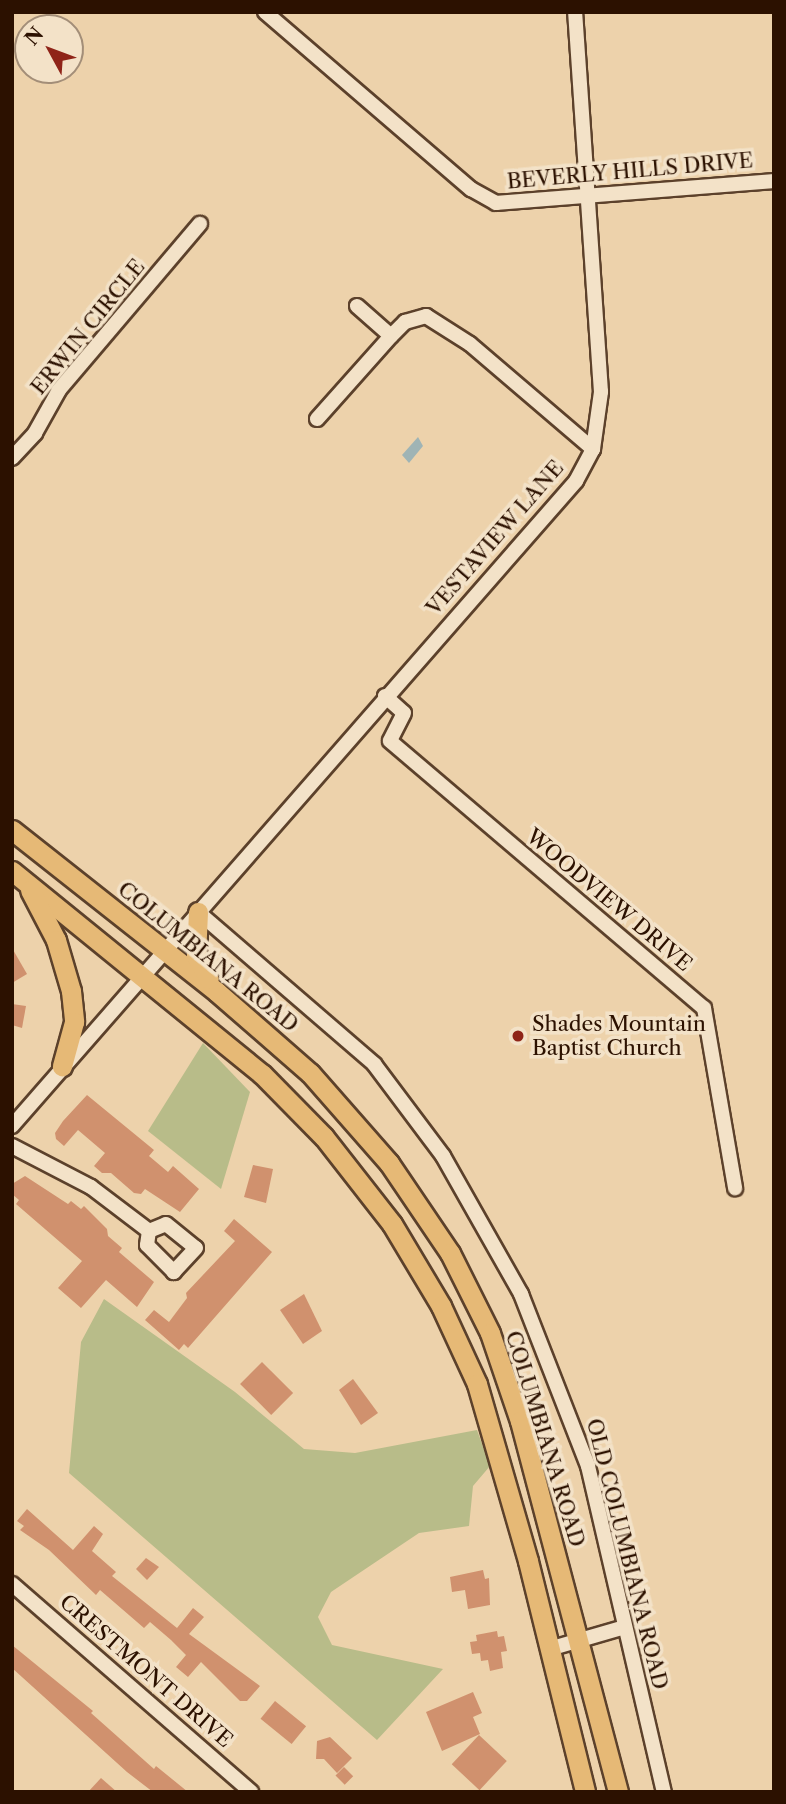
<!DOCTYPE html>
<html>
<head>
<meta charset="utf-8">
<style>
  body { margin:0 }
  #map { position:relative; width:786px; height:1804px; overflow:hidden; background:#edd2ab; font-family:"Libre Caslon Text",serif }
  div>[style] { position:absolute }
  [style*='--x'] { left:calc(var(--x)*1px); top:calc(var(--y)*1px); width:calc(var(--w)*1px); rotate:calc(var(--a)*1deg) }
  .green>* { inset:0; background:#b8bc89 }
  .water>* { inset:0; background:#9fb4b5 }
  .building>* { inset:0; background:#d0916e; transform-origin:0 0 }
  .roads { filter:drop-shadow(2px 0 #5c412b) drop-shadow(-2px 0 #5c412b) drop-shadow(0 2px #5c412b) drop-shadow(0 -2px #5c412b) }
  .minor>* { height:14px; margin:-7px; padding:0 7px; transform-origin:7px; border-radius:7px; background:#f3e2c8 }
  .major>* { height:19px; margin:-9.5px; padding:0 9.5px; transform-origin:9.5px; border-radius:9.5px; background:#e6b976 }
  .dots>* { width:19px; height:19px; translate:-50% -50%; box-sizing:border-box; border:4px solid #f3e2c8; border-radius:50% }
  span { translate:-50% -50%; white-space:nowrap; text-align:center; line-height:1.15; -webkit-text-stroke:7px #f3e2c8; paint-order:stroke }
  .street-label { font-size:21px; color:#2c1100 }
  .poi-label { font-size:21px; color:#2c1100 }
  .left { translate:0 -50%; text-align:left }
  .frame { position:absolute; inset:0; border:14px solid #2c1100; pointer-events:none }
  .north { position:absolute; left:14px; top:14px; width:70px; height:70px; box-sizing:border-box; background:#f3e2c8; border:2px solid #a38e78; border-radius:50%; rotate:311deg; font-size:19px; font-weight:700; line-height:28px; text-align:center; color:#2c1100 }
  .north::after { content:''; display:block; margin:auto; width:24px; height:32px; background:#8f2418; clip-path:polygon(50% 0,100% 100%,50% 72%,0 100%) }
</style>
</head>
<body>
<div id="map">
  <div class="green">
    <div style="clip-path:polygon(203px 1043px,250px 1092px,221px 1189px,148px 1131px)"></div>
    <div style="clip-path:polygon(104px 1299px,235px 1392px,304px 1449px,355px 1453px,477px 1430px,490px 1466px,473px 1486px,469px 1526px,419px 1533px,331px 1592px,318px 1617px,332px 1645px,443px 1669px,377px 1740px,69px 1473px,81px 1342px)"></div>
  </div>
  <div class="water">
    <div style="clip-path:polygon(418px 437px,423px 446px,409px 463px,402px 455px)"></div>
  </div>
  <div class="building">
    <div style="clip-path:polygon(12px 948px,27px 974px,12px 983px)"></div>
    <div style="clip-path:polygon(12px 1004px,26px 1006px,22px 1028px,12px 1025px)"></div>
    <div style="clip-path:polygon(87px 1095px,154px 1150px,149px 1156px,168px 1172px,173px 1166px,199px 1189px,180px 1212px,145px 1189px,141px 1194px,134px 1193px,111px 1173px,102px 1173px,94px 1166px,105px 1153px,78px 1130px,64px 1146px,56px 1139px,55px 1133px,63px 1121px)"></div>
    <div style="clip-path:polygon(253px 1165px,273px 1169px,266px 1203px,244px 1197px)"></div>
    <div style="clip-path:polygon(25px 1176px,68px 1204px,71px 1201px,81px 1209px,84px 1206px,107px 1229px,108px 1236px,122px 1248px,119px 1252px,154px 1282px,137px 1307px,106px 1280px,81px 1308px,58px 1288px,82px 1261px,16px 1204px,19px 1200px,12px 1194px,12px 1184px)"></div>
    <div style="clip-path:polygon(234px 1219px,272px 1252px,188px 1348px,184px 1344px,179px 1350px,145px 1320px,154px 1310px,169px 1322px,187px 1298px,186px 1293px,235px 1241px,224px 1231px)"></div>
    <div style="clip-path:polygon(304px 1294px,322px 1331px,303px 1344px,280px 1310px)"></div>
    <div style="left:262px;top:1362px;width:44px;height:31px;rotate:45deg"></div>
    <div style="clip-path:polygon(353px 1379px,378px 1413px,361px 1425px,339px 1390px)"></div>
    <div style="clip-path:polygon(27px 1509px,73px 1550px,94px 1526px,103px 1534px,92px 1551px,116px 1572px,112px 1576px,177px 1628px,193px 1608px,204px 1617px,189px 1634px,260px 1686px,247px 1701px,240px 1701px,201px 1662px,188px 1677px,176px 1667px,186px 1655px,171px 1640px,150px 1622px,144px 1628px,100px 1590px,96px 1595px,49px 1550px,20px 1530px,24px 1526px,17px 1521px)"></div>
    <div style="clip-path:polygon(146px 1558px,159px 1567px,147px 1580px,136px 1569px)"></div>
    <div style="clip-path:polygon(483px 1570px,485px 1579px,489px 1578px,490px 1605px,468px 1609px,465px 1590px,452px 1592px,450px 1577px)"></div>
    <div style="clip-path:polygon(497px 1631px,498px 1637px,504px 1636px,507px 1651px,501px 1652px,503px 1668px,490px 1671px,488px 1660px,481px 1661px,480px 1653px,472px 1654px,470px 1642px,477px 1641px,476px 1635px)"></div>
    <div style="clip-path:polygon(12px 1645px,93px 1711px,91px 1713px,154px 1769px,156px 1766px,188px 1792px,153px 1792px,127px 1772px,12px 1668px)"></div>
    <div style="clip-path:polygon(473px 1692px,482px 1713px,473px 1717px,480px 1734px,442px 1751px,426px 1712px)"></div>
    <div style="left:275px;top:1701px;width:40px;height:23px;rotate:39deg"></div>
    <div style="left:479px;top:1735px;width:38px;height:40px;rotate:43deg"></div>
    <div style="clip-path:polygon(330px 1737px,352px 1758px,337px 1773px,324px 1759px,316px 1759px,317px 1741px)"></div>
    <div style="left:344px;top:1767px;width:13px;height:12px;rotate:45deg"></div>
    <div style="clip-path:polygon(101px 1778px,117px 1792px,88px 1792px)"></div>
  </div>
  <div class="roads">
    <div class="minor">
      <div style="--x:265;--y:12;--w:272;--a:40.7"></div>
      <div style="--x:471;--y:189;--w:29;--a:29"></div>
      <div style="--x:496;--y:203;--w:279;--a:-4.5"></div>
      <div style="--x:357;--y:306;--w:45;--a:41.4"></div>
      <div style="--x:317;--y:419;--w:111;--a:-48.3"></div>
      <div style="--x:391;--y:336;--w:20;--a:-45"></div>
      <div style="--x:405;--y:322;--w:22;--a:-16"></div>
      <div style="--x:426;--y:316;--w:52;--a:32.5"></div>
      <div style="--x:470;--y:344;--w:162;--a:40.5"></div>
      <div style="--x:12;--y:458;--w:34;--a:-47"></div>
      <div style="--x:35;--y:433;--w:49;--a:-60.8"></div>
      <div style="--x:59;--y:390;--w:218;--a:-49.7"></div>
      <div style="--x:385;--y:696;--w:25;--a:42"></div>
      <div style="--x:404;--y:713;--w:31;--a:117"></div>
      <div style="--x:390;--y:741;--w:412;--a:40.4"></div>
      <div style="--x:704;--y:1008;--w:183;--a:80.2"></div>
      <div style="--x:198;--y:912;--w:233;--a:40.8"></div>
      <div style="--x:374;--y:1064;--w:115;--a:53.1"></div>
      <div style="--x:443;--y:1156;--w:159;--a:60.5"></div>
      <div style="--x:521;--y:1294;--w:185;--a:68.7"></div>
      <div style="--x:588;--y:1466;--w:335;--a:76.9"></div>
      <div style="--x:12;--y:1126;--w:857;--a:-48.83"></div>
      <div style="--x:576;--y:481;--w:36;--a:-62"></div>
      <div style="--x:593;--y:449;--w:58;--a:-82"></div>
      <div style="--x:601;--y:392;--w:381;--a:-93.9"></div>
      <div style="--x:12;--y:1146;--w:89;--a:27.4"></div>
      <div style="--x:91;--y:1187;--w:73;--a:37.2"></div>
      <div style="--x:166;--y:1224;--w:38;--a:39"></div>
      <div style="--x:196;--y:1248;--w:33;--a:133"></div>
      <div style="--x:174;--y:1272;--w:38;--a:-135"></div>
      <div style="--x:147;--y:1245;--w:14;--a:-82"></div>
      <div style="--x:149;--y:1231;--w:18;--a:-22"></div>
      <div style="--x:12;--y:1584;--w:317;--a:41"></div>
      <div style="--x:549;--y:1649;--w:79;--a:-16.1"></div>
    </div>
    <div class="major">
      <div style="--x:12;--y:830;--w:261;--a:38.3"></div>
      <div style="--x:217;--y:992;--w:123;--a:41.1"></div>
      <div style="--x:310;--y:1073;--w:120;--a:48.7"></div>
      <div style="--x:389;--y:1163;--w:109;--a:55.9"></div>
      <div style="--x:450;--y:1253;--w:89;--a:63.4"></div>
      <div style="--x:490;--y:1333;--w:93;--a:71.2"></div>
      <div style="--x:520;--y:1421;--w:384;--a:75.2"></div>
      <div style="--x:12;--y:871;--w:322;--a:39.1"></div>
      <div style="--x:262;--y:1074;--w:88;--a:45.5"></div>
      <div style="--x:324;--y:1137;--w:110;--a:52"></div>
      <div style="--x:392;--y:1224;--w:96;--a:59.1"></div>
      <div style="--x:441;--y:1306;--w:86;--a:65.2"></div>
      <div style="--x:477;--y:1384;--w:184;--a:73.9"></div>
      <div style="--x:528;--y:1561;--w:238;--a:76.1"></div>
      <div style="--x:30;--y:890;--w:56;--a:62.5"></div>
      <div style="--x:56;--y:940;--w:53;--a:73.6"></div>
      <div style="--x:71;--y:991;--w:31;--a:84"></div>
      <div style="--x:74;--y:1022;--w:46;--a:105.3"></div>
      <div style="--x:198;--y:912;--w:44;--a:92.6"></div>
      <div style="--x:196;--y:956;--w:26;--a:61"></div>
    </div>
  </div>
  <div class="dots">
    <div style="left:518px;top:1036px;background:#8f2418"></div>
  </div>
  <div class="street-label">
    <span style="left:630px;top:171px;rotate:-5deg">BEVERLY HILLS DRIVE</span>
    <span style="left:88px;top:327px;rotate:-51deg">ERWIN CIRCLE</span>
    <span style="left:495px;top:538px;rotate:-49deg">VESTAVIEW LANE</span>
    <span style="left:609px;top:900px;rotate:40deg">WOODVIEW DRIVE</span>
    <span style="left:208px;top:957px;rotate:39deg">COLUMBIANA ROAD</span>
    <span style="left:545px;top:1439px;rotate:73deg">COLUMBIANA ROAD</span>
    <span style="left:627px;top:1554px;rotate:76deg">OLD COLUMBIANA ROAD</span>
    <span style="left:146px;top:1671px;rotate:41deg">CRESTMONT DRIVE</span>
  </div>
  <div class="poi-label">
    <span class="left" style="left:532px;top:1036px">Shades Mountain<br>Baptist Church</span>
  </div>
  <div class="frame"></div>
  <div class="north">N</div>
</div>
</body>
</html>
